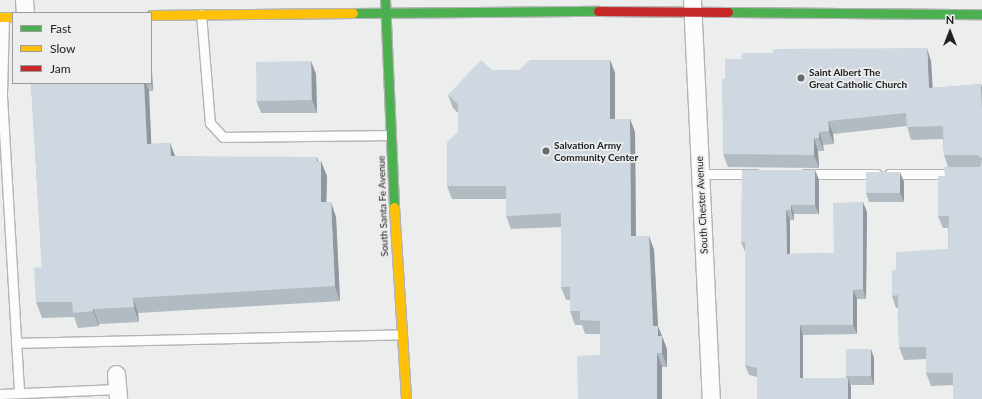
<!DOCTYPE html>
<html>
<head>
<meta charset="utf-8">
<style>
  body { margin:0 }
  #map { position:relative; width:982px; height:399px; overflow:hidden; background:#eceded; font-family:Lato,sans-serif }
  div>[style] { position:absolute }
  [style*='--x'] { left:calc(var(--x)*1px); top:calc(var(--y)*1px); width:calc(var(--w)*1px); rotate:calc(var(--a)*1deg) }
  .roads { filter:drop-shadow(1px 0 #b3b4b4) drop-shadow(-1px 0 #b3b4b4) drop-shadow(0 1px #b3b4b4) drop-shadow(0 -1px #b3b4b4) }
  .lane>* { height:9px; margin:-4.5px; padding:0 4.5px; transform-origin:4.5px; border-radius:4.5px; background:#fcfcfc }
  .street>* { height:17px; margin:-8.5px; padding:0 8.5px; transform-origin:8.5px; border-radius:8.5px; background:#fcfcfc }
  .fast>* { height:9px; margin:-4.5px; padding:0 4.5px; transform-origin:4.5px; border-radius:4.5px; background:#4caf50 }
  .slow>* { height:9px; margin:-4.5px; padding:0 4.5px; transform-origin:4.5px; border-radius:4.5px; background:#ffc107 }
  .jam>* { height:9px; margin:-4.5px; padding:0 4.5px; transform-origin:4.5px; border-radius:4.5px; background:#c62828 }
  .wall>* { inset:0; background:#b2bac2 }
  .shaded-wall>* { inset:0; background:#91979e }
  .building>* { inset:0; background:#cfd8e1; transform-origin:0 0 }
  .dots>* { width:11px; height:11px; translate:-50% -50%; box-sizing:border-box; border:2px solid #ebedee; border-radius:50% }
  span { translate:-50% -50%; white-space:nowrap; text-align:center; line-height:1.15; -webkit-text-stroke:3.5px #ebedee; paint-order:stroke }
  .poi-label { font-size:10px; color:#222223; font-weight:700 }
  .left { translate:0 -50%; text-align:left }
  .street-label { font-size:10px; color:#222223 }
  .legend { position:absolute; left:12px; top:12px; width:140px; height:72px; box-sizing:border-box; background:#ebedee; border:1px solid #9b9c9d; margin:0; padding:5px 7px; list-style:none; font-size:12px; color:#222223 }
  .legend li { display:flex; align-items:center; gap:8px; height:20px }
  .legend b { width:20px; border:1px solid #9b9c9d }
  .north { position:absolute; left:930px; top:12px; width:40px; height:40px; -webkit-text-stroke:3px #ebedee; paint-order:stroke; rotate:0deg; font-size:11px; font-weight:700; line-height:16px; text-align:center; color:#222223 }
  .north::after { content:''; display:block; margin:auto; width:14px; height:18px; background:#222223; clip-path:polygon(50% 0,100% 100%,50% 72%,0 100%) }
</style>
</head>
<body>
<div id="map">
  <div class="roads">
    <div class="lane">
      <div style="--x:201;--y:14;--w:109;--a:85.3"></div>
      <div style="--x:210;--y:123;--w:19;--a:47"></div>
      <div style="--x:223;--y:137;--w:168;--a:-0.7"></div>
      <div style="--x:4;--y:17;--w:79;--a:91.5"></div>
      <div style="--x:2;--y:96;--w:297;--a:86.7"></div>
      <div style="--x:700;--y:174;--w:55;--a:0"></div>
      <div style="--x:805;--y:174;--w:72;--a:0"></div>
      <div style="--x:889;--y:174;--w:68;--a:0"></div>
      <div style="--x:16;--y:343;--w:386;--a:-1.3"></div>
      <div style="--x:0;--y:394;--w:118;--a:-2.4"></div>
    </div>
    <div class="street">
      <div style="--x:24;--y:0;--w:13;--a:86"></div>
      <div style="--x:692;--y:0;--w:399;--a:87.3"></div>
      <div style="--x:116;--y:374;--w:25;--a:85"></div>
    </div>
    <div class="fast">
      <div style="--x:385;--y:0;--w:207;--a:87.5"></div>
      <div style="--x:728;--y:12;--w:254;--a:0.5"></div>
      <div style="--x:353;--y:13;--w:245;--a:-0.5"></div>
    </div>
    <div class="slow">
      <div style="--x:151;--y:15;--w:202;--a:-0.6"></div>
      <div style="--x:0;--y:17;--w:13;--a:0"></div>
      <div style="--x:394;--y:207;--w:192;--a:86.4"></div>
    </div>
    <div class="jam">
      <div style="--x:598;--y:11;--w:130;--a:0.4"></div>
    </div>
  </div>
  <div class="wall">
    <div style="clip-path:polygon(610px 60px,615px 73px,615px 119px,630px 119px,635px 132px,636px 236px,649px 236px,654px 250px,658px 326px,667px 349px,667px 367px,662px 367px,662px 399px,600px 355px,600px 334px,585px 334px,582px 325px,575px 325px,570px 311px,570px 300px,566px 300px,561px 287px,561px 227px,511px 229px,506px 216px,506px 199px,452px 199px,447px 186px,458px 132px,458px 113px,453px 108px,448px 95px,492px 70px,519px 70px)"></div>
    <div style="clip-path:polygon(931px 61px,933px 88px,981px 84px,982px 88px,982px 399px,953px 385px,931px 386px,926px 373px,926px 359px,904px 360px,899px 347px,898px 308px,896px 308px,892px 296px,896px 270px,948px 249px,948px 228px,943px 228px,938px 216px,945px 176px,948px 167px,944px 155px,943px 139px,911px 140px,907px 126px,833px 134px,834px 144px,823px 145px,824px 151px,818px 151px,819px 168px,728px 167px,723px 154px)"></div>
    <div style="clip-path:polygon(152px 72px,153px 91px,149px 91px,151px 144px,170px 143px,175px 156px,318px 161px,327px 176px,326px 202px,336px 217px,340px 301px,138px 313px,139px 322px,99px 324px,99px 326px,78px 328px,74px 317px,42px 318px,36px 302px,42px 267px,31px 83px,151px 83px)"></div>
    <div style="clip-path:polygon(316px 74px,317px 113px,261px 113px,256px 100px)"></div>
    <div style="clip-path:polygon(815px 170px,819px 180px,819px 214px,794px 214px,794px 220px,790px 220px,790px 254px,834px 253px,867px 212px,866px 299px,857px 299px,857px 334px,803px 335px,803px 378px,846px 378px,846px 376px,874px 358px,874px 385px,850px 385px,851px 387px,851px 399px,757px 399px,757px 377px,749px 375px,745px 365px,745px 252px,741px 242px)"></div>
    <div style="clip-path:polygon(904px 182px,904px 202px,869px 202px,866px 193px)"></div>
  </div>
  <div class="shaded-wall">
    <div style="clip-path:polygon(927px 48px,931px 61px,933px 101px,929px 88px)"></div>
    <div style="clip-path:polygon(610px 60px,615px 73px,615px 132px,610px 119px)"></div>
    <div style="clip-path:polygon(311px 61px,316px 74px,317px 113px,312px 100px)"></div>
    <div style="clip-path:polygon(151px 68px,152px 72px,153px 91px,151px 83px)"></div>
    <div style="clip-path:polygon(144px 83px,146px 83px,149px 91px,152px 159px,147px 144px)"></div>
    <div style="clip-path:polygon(981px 84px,982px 88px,982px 111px)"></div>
    <div style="clip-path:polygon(630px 119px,635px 132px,636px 250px,631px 236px)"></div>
    <div style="clip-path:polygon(828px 121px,833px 134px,834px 144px,829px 131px)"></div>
    <div style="clip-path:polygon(819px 132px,823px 145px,824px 151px,819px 138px)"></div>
    <div style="clip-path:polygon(814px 138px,818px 151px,819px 168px,814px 155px)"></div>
    <div style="clip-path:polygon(170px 143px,176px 158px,171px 156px)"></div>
    <div style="clip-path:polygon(317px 157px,321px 168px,321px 161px,327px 176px,326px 217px,321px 202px,317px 161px)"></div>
    <div style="clip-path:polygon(815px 170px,819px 180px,819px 214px,815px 205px)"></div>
    <div style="clip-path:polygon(900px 172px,904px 182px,904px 202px,900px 193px)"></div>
    <div style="clip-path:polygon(331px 202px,336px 217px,340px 301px,335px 286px)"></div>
    <div style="clip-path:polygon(863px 202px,867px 212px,866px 299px,863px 289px)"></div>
    <div style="clip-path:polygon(791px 205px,794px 214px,794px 220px,791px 210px)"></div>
    <div style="clip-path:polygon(786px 210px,790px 220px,790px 264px,787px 254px)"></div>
    <div style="clip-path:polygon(649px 236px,654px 250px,658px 327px,658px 326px,667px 349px,667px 367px,653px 326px)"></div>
    <div style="clip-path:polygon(853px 290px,857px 299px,857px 334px,853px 325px)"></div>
    <div style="clip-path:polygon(133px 298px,138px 313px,139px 322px,134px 307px)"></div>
    <div style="clip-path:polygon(93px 309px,99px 324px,99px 326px,93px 311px)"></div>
    <div style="clip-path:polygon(800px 325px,803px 335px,803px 387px,800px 378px)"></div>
    <div style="clip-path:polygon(871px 349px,874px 358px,874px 385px,871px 376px)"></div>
    <div style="clip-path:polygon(657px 353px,662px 367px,662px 399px,657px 399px)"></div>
    <div style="clip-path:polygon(848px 378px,851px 387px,851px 399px,848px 399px)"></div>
  </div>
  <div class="building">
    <div style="clip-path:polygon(927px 48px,929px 88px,981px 84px,982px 111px,982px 158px,977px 155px,944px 155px,943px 126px,907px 127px,906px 113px,828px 121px,829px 131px,819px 132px,819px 138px,814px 138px,814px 155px,723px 154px,722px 79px,725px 79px,725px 59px,742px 59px,742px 53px,773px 53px,773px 49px)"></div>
    <div style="clip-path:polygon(481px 60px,492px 70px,519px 70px,530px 60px,610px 60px,610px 119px,630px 119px,631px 236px,649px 236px,653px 326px,658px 326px,658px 336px,662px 336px,662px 353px,657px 353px,657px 399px,578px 399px,577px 356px,600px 355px,600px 321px,580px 320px,580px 311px,570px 311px,570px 287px,561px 287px,561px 213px,506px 216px,506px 186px,447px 186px,447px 142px,458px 132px,458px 104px,448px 95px)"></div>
    <div style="left:311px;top:61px;width:39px;height:55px;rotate:89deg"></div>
    <div style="clip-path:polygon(31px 83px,144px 83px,147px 144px,170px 143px,171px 156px,317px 157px,317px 161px,321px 161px,321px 202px,331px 202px,335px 286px,133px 298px,134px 307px,93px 309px,93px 311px,73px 313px,72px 302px,36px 302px,34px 268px,42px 267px)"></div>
    <div style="clip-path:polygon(982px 160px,982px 399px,953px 399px,953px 373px,926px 373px,926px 347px,899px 347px,898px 295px,892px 296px,892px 270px,896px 270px,896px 252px,948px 249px,949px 216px,938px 216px,938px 176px,945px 176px,944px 167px,980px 167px)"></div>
    <div style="clip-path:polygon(742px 170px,815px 170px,815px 205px,791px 205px,791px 210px,786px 210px,787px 254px,834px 253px,833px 203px,863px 202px,863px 289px,853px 290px,853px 325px,800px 325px,800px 378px,848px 378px,848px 399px,757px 399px,757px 368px,745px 365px,745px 242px,741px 242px)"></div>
    <div style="left:866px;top:172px;width:34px;height:21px"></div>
    <div style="left:846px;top:349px;width:25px;height:27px"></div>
  </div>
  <div class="dots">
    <div style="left:801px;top:78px;background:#69696a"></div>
    <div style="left:546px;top:151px;background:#69696a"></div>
  </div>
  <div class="poi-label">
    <span class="left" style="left:809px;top:78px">Saint Albert The<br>Great Catholic Church</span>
    <span class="left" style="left:554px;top:151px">Salvation Army<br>Community Center</span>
  </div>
  <div class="street-label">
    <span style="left:702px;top:205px;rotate:-93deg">South Chester Avenue</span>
    <span style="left:383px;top:206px;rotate:-92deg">South Santa Fe Avenue</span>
  </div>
  <ul class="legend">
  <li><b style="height:5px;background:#4caf50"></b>Fast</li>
  <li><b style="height:5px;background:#ffc107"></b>Slow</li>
  <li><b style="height:5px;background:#c62828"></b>Jam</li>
  </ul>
  <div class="north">N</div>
</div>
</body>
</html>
